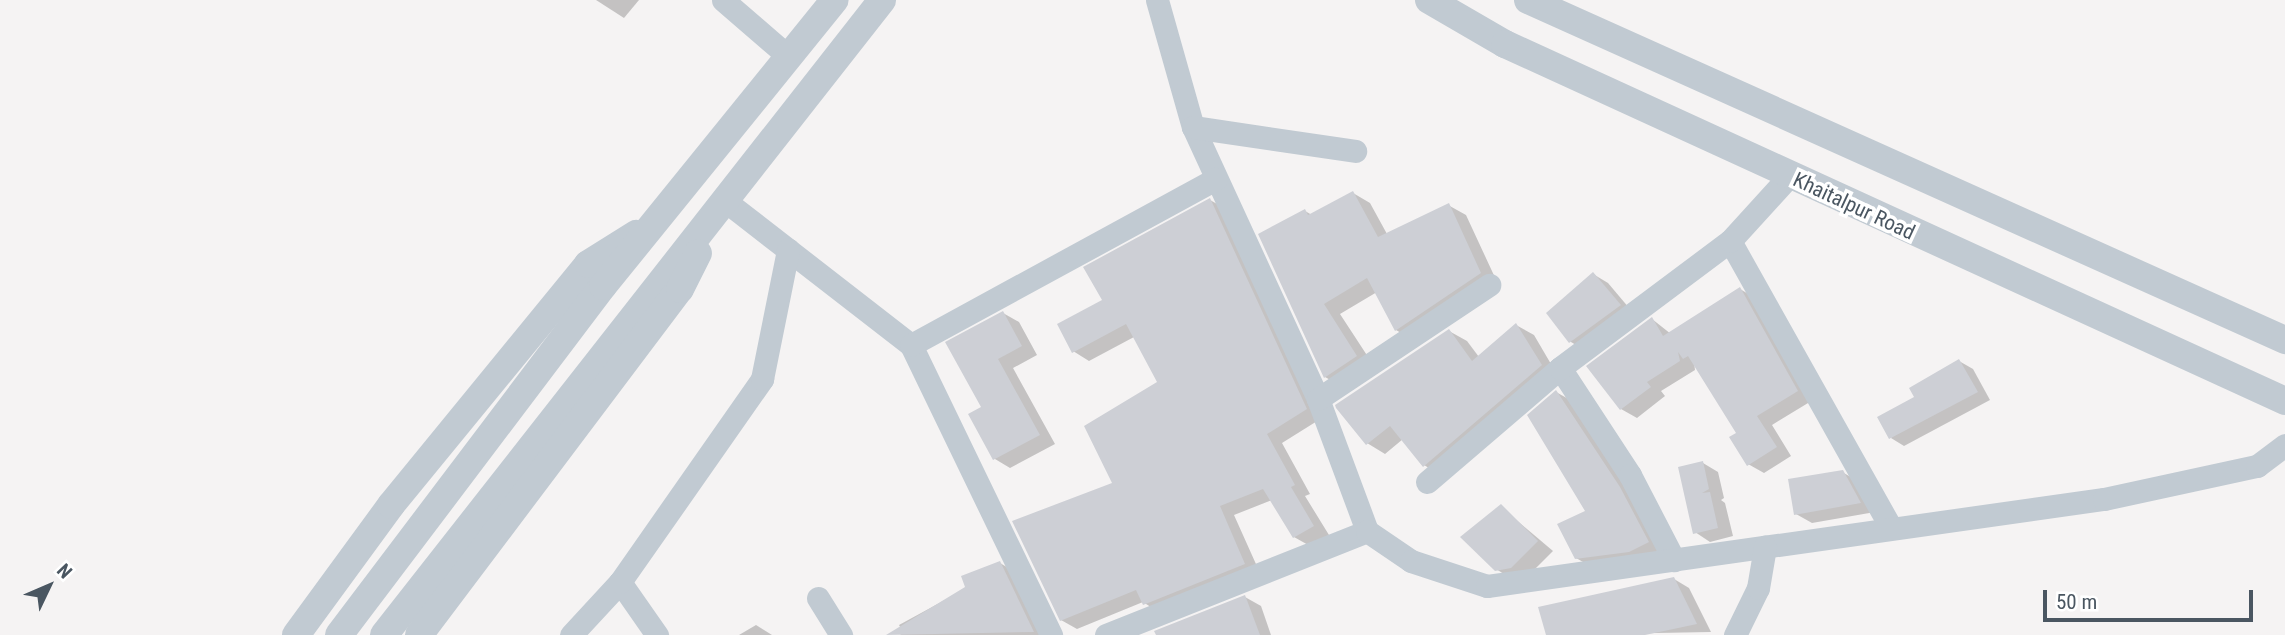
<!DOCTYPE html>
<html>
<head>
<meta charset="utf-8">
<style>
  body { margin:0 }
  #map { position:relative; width:2285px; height:635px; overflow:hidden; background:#f5f3f3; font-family:"Roboto Condensed",sans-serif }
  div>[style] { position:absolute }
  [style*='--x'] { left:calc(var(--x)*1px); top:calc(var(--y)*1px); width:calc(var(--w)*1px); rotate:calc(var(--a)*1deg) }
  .shadow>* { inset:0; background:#0003 }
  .building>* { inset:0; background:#cdcfd5 }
  .minor>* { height:23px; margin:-11.5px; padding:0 11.5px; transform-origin:11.5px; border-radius:11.5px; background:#c1cad2 }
  .tertiary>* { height:28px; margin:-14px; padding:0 14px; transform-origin:14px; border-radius:14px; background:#c1cad2 }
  span { translate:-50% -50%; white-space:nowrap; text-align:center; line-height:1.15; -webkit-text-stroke:7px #fff; paint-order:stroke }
  .street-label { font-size:21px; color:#4a5661 }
  .north { position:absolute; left:14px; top:551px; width:70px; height:70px; -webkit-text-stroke:5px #fff; paint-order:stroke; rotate:46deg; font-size:19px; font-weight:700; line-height:28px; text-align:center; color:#4a5661 }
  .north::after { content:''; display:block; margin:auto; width:24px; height:32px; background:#4a5661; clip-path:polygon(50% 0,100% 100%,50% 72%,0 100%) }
  .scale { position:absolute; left:2043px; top:590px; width:210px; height:32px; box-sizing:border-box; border:4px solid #4a5661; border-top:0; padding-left:9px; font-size:21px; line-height:24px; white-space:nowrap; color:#4a5661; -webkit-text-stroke:5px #fff; paint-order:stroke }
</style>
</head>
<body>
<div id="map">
  <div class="shadow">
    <div style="clip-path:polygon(596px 0,639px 0,624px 18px)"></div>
    <div style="clip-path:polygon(1353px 193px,1370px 203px,1387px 234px,1448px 205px,1466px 215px,1498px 284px,1413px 340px,1396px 330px,1377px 292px,1340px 314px,1374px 366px,1343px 387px,1325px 377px,1305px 211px,1312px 215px)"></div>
    <div style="clip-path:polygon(1210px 200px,1226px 209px,1322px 418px,1282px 443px,1310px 494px,1305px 496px,1329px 535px,1310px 546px,1294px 537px,1272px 500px,1234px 515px,1260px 573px,1160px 613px,1143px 602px,1077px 629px,1061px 620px,1159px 383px,1134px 337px,1089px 361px,1073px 351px,1104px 301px)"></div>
    <div style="clip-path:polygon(1593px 274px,1608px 283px,1635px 315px,1586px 351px,1571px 342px,1548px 313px)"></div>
    <div style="clip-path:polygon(1740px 289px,1755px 298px,1813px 400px,1772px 425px,1791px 456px,1764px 473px,1748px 464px,1738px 434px,1694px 362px,1695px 370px,1661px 391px,1665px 396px,1637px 418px,1621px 409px,1652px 319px,1671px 334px)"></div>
    <div style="clip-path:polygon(1003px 313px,1019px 322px,1037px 355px,1013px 368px,1055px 444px,1010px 468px,995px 459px,983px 408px)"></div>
    <div style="clip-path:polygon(1516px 325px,1534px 335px,1558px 376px,1442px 476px,1424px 465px,1403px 439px,1385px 454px,1367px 443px,1449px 331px,1467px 341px,1479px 357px)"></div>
    <div style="clip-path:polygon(1959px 361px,1973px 369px,1990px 400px,1904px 446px,1891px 438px,1916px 397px)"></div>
    <div style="clip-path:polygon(1556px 392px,1572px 401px,1664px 551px,1592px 567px,1576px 558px,1588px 511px)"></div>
    <div style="clip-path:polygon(1703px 463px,1718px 472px,1724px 498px,1721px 500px,1725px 503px,1733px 536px,1710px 542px,1695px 532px)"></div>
    <div style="clip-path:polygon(1842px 472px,1858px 481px,1875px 512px,1812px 523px,1796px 514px)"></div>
    <div style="clip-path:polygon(1501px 507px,1553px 551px,1527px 577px,1512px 579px,1496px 569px)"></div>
    <div style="clip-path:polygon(1000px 563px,1015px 572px,1046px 635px,900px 635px,903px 632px,899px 625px,967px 588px)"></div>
    <div style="clip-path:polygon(1674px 579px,1689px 588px,1711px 632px,1548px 635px)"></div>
    <div style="clip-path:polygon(1245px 597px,1261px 606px,1271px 635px,1168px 635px)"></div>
    <div style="clip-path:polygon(756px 625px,772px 635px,739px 635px)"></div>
  </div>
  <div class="building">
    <div style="clip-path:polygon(1353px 191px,1378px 237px,1449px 203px,1481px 273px,1395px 331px,1367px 278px,1324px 304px,1357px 356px,1324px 378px,1258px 234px,1305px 209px,1308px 215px)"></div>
    <div style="clip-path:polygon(1210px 198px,1307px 409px,1267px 434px,1295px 485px,1291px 487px,1314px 526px,1293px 538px,1263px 489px,1220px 506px,1245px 564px,1143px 605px,1136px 590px,1060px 621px,1012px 521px,1112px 483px,1084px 426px,1157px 382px,1126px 324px,1072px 353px,1057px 324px,1102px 300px,1083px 267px)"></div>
    <div style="clip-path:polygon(1593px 272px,1621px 305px,1569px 343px,1546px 313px)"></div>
    <div style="clip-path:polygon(1740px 287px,1798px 391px,1757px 416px,1777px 447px,1747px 466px,1729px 437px,1736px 433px,1688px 356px,1683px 359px,1678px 352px,1680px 361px,1647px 382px,1651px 387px,1620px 410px,1586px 366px,1652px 317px,1663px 336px)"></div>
    <div style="clip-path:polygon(1003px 311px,1022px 346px,998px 359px,1040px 435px,993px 460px,968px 414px,981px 407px,945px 342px)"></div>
    <div style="clip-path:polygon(1516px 323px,1542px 365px,1423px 467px,1390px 426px,1366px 445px,1336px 408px,1335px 405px,1449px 329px,1472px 361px)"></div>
    <div style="clip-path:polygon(1959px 359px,1978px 392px,1889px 439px,1877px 417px,1914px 397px,1909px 388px)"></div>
    <div style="clip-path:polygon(1556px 390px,1620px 487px,1649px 542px,1629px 552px,1575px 559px,1557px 524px,1585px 511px,1527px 415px)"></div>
    <div style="clip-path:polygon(1703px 461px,1709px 489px,1702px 493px,1710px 492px,1718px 528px,1693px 534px,1678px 467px)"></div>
    <div style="clip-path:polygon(1843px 470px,1861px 503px,1794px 515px,1788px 479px)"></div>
    <div style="clip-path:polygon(1501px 504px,1538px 541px,1511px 568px,1495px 571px,1460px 537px)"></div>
    <div style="clip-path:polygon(1000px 561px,1034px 632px,886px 635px,965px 587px,961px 576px)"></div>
    <div style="clip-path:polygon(1674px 577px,1697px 624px,1645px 635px,1546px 635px,1538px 607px)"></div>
    <div style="clip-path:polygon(1245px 595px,1260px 635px,1156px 635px,1154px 631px)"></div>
  </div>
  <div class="minor">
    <div style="--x:723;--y:0;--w:87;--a:40.8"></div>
    <div style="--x:1157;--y:0;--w:132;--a:74.2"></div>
    <div style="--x:1193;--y:127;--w:299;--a:65.3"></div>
    <div style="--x:1318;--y:399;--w:141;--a:69.6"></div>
    <div style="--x:1193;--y:127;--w:164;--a:8.4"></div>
    <div style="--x:724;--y:200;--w:237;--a:37.8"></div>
    <div style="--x:911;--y:345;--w:322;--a:64.2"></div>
    <div style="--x:1730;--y:241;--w:327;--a:60.7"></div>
    <div style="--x:911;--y:345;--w:347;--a:-28.6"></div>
    <div style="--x:1560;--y:368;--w:128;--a:56.8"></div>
    <div style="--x:1630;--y:475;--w:96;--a:62.6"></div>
    <div style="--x:1318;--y:399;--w:206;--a:-33.7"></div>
    <div style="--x:1427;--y:482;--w:175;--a:-40.6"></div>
    <div style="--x:1560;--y:368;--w:212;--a:-36.8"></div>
    <div style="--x:1730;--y:241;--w:89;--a:-47.7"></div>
    <div style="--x:620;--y:582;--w:65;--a:55.1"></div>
    <div style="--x:818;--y:598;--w:44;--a:58.1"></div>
    <div style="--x:571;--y:635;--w:72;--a:-47.2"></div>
    <div style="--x:620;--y:582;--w:248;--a:-55"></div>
    <div style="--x:762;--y:379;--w:132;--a:-78.6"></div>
    <div style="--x:1106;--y:635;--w:281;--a:-21.7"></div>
    <div style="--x:1367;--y:531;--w:53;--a:34.3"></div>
    <div style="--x:1411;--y:561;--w:80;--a:18.2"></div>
    <div style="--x:1487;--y:586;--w:623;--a:-8.03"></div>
    <div style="--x:2104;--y:499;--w:157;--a:-12.2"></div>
    <div style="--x:2257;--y:466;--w:35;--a:-37"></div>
    <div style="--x:1735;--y:635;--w:52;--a:-63.9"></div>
    <div style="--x:1758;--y:588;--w:42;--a:-80.3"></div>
  </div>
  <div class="tertiary">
    <div style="--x:1429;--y:0;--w:88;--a:30.1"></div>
    <div style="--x:1505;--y:44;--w:858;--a:24.59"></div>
    <div style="--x:1528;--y:0;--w:830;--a:24.19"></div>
    <div style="--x:296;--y:635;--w:161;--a:-53.8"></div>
    <div style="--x:391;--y:505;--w:311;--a:-50.7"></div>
    <div style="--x:588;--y:264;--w:57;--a:-32"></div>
    <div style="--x:339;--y:635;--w:438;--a:-52.9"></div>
    <div style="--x:603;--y:286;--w:368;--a:-51"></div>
    <div style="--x:384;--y:635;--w:807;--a:-51.89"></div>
    <div style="--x:419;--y:635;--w:433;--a:-53"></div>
    <div style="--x:680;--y:289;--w:40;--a:-63.4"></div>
  </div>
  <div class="street-label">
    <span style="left:1854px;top:206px;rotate:25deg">Khaitalpur Road</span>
  </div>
  <div class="north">N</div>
  <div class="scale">50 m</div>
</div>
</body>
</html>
